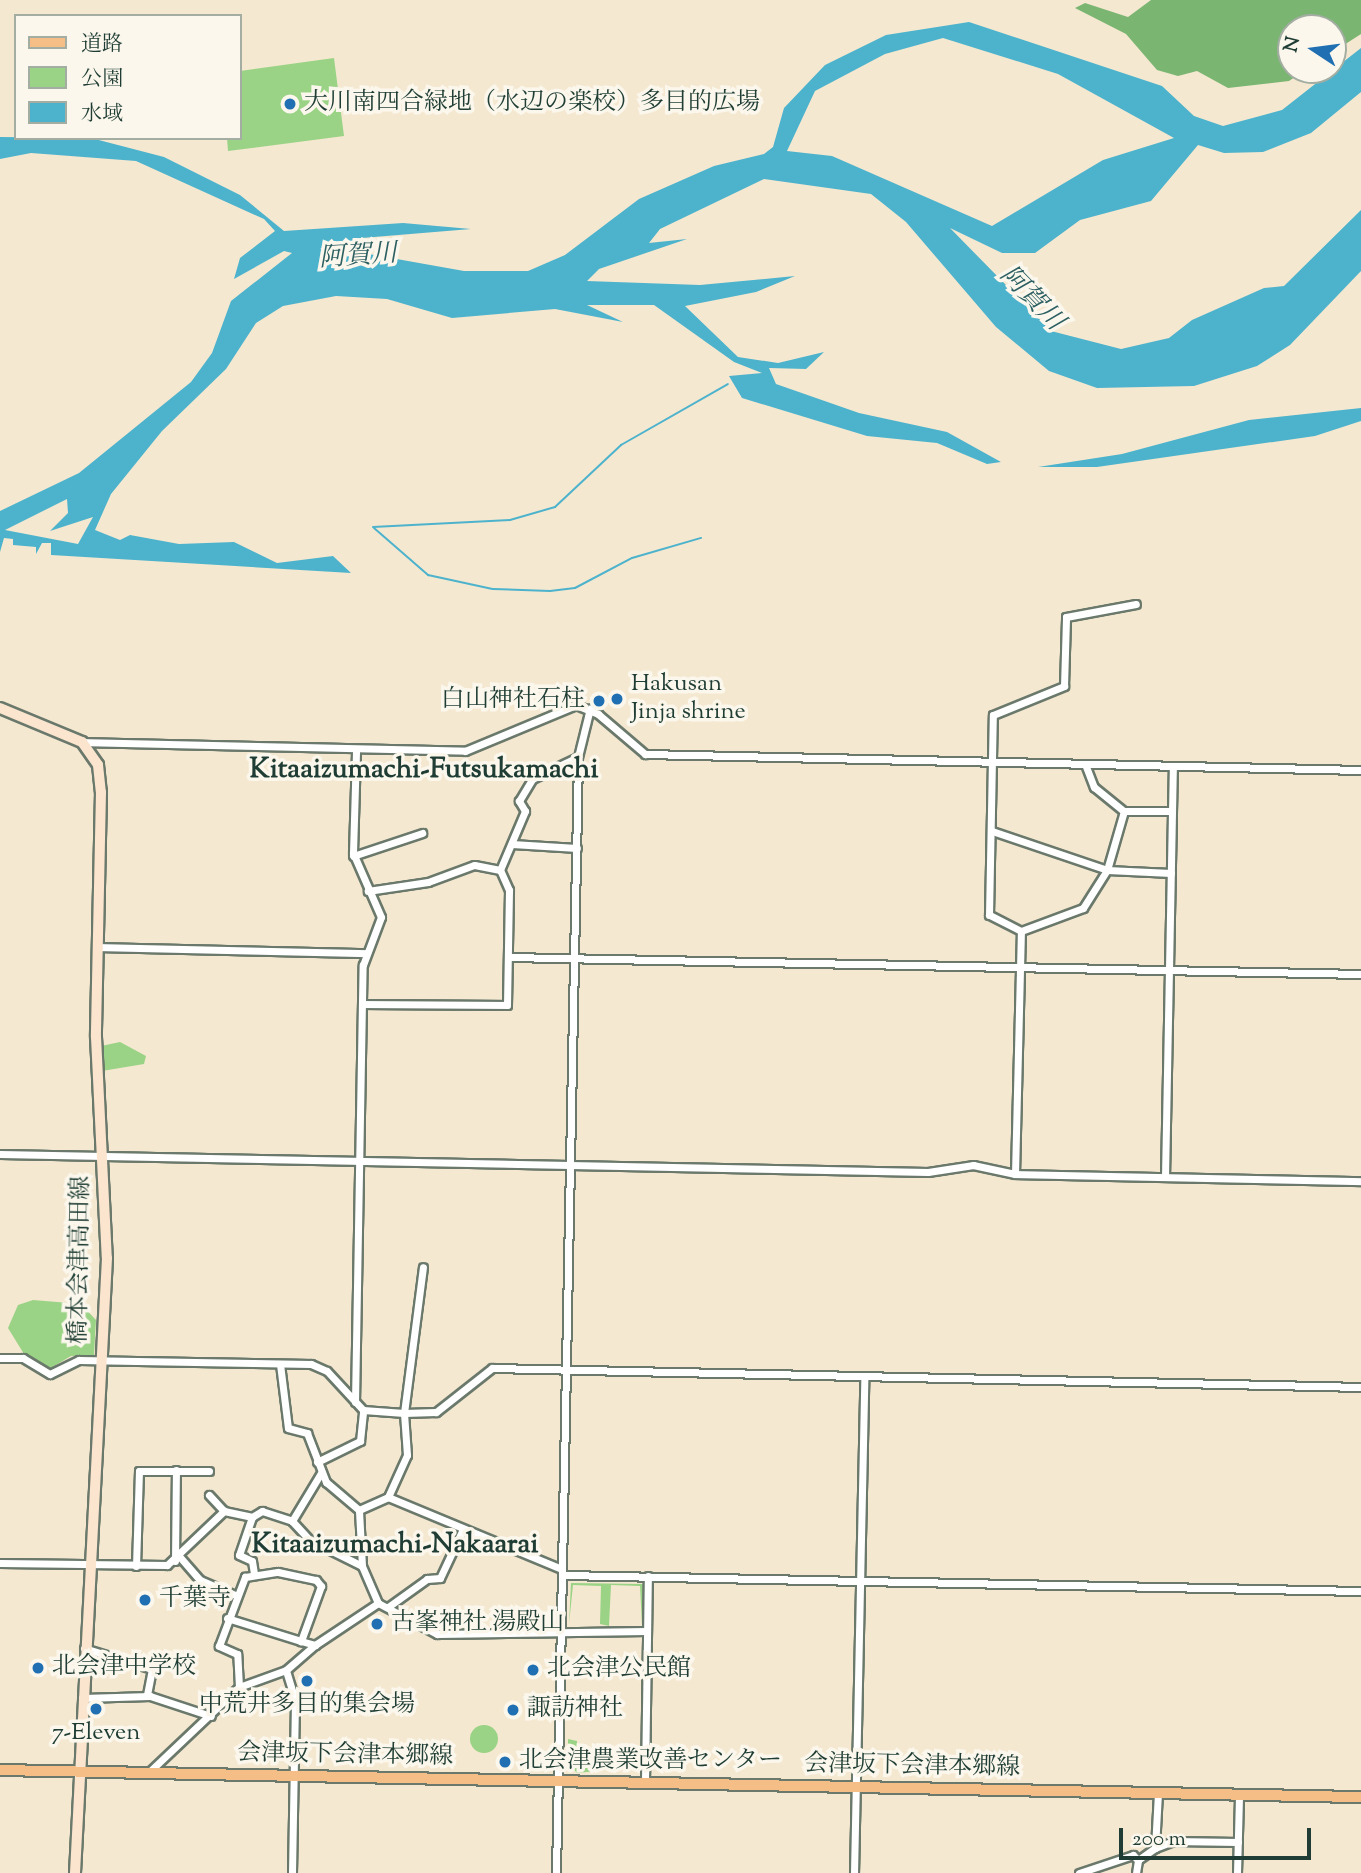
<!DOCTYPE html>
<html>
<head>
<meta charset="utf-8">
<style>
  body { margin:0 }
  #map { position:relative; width:1361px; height:1873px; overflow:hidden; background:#f5e8d1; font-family:"Sorts Mill Goudy","Noto Serif JP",serif }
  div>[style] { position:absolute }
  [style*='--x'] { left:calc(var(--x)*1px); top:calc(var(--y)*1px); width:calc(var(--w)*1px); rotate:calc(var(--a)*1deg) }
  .green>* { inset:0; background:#9ad385 }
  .round { border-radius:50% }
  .forest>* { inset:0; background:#7bb572 }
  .water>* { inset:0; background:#4db3cc }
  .stream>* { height:2px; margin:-1px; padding:0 1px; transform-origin:1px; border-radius:1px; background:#4db3cc }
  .roads { filter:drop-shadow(2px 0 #6a796b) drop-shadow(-2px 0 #6a796b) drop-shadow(0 2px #6a796b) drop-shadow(0 -2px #6a796b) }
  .minor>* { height:7px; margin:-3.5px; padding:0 3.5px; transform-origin:3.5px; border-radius:3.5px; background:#fff }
  .secondary>* { height:10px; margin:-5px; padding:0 5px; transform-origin:5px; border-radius:5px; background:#fbe5cf }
  .primary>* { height:10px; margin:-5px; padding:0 5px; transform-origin:5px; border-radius:5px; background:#f6be87 }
  .dots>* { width:19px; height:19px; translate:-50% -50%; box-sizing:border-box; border:4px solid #fbf7ec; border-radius:50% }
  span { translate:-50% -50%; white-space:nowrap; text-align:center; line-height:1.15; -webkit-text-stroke:7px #fbf7ec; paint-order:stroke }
  .poi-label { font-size:24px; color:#1f3d34 }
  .left { translate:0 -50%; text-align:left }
  .right { translate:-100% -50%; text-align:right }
  .street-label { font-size:24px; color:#1f3d34 }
  .water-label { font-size:26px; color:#2d6062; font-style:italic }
  .quarter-label { font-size:28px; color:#1f3d34; font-weight:700 }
  .legend { position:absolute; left:14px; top:14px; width:228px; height:126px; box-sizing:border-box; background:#fbf7ec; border:2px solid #a3ada2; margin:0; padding:9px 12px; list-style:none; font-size:21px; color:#1f3d34 }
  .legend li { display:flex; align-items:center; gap:14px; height:35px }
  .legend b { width:35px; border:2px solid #a3ada2 }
  .north { position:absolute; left:1277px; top:14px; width:70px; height:70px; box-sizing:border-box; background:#fbf7ec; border:2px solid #a3ada2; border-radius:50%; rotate:283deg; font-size:19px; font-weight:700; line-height:28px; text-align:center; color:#1f3d34 }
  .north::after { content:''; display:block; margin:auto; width:24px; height:32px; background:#1f6fb2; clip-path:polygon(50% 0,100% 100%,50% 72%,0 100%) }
  .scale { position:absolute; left:1119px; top:1828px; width:192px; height:32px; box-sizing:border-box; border:4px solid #1f3d34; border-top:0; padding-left:9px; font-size:21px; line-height:24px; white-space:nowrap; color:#1f3d34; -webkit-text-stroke:5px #fbf7ec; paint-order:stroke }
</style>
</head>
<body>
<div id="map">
  <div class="green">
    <div style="clip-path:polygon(334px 58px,344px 136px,228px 151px,227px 138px,240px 138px,240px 71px)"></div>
    <div style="clip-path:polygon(120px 1042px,146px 1056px,144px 1064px,102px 1071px,101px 1046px)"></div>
    <div style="clip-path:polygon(33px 1300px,81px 1304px,96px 1320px,94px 1355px,71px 1356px,49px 1369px,24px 1354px,8px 1328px,18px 1305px)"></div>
    <div style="clip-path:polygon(571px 1583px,643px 1584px,642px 1626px,640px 1586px,611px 1585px,609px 1626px,600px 1624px,601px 1586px,573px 1585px,569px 1624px)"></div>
    <div class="round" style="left:470px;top:1725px;width:28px;height:28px"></div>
    <div style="clip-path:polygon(568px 1739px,577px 1741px,577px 1757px,634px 1758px,637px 1767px,577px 1773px,568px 1763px)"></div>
  </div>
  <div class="forest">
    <div style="clip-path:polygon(1151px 0,1361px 0,1361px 34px,1333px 52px,1333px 28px,1291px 28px,1291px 70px,1305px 70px,1289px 81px,1228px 88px,1197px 71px,1178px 76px,1157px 70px,1126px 34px,1075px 8px,1085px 3px,1128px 17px)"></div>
  </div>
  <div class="water">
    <div style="clip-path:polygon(evenodd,969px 22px,1162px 86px,1194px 116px,1223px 126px,1282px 110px,1361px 48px,1361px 92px,1311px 133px,1263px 152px,1224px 153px,1198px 145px,1151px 201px,1080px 220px,1035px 253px,1002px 253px,950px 228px,1051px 331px,1121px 349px,1169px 338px,1192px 320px,1264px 288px,1284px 286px,1361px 210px,1361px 271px,1290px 345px,1257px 366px,1194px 386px,1097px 388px,1049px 371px,996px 327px,906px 222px,871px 194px,764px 179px,660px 229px,649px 243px,687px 239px,599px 269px,587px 281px,700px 285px,795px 276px,756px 292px,685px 306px,738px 357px,778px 363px,824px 352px,806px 369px,769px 368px,776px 384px,859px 413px,947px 432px,1001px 462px,987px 464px,937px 443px,867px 436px,742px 398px,729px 376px,762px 373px,734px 362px,654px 305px,587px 305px,623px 322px,555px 309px,452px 318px,387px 299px,336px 296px,283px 306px,256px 323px,226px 369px,162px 431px,111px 494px,95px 530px,120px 540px,130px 535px,179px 544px,234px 542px,277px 563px,333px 556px,351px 573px,51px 555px,51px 543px,42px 543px,36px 554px,36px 547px,13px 545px,13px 539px,4px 538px,0 552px,0 511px,79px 473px,191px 382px,212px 353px,231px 301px,292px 253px,284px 251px,234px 279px,240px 258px,275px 231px,264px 219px,136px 161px,31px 153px,0 159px,0 137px,91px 138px,164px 157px,240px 195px,284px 231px,403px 223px,471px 229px,362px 238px,335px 248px,464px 271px,528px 271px,565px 255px,639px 199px,714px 166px,764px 154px,773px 147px,784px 108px,825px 65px,886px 35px,969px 22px,943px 38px,1058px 74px,1174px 138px,1103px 160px,992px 226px,832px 156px,787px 151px,815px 91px,885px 54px,943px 38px,969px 22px,67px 499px,68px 513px,50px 531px,93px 517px,78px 544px,5px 530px,67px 499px)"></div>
    <div style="clip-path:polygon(1361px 408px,1361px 421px,1315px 436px,1097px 467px,1038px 467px,1122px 454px,1249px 420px)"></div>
  </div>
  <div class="stream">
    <div style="--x:373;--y:527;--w:137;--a:-2.9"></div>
    <div style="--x:510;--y:520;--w:47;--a:-16.1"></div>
    <div style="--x:555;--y:507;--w:91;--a:-43.2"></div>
    <div style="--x:621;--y:445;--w:123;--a:-29.7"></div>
    <div style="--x:374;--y:528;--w:72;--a:41"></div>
    <div style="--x:428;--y:575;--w:66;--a:12.2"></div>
    <div style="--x:493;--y:589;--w:57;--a:2"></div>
    <div style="--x:550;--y:591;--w:25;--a:-7"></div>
    <div style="--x:575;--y:588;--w:64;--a:-27.8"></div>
    <div style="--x:632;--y:558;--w:72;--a:-16.2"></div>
  </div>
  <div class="roads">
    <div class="minor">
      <div style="--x:82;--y:742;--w:383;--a:1.3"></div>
      <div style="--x:465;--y:751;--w:120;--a:-22.5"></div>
      <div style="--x:576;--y:705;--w:24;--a:22"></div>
      <div style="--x:598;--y:714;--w:62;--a:40.4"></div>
      <div style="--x:645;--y:754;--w:716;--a:1.28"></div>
      <div style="--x:1085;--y:764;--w:25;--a:69"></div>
      <div style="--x:1094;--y:787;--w:38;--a:39"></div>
      <div style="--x:992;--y:831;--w:121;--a:18.7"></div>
      <div style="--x:1107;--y:870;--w:45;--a:122.3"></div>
      <div style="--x:1083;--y:908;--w:66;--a:159.6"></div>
      <div style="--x:1021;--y:931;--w:36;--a:-153"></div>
      <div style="--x:989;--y:915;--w:200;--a:-88.9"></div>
      <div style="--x:993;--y:715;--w:77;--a:-22.2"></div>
      <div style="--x:1064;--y:686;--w:69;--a:-88.3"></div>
      <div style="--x:1066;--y:617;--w:71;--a:-10.5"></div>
      <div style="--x:512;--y:844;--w:65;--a:3.5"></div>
      <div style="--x:353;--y:856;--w:73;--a:-18.4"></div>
      <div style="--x:500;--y:870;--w:64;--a:-67"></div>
      <div style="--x:525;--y:811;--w:12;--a:-121"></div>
      <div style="--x:519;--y:801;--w:26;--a:-59"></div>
      <div style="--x:532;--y:779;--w:51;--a:-25.6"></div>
      <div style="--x:1171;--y:873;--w:64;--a:-177.3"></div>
      <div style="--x:1107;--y:870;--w:61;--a:-73.9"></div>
      <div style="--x:1124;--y:811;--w:48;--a:0"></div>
      <div style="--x:99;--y:947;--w:267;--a:1.3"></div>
      <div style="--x:508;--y:957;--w:853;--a:1.14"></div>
      <div style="--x:363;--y:1004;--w:144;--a:0.4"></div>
      <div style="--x:507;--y:1005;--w:115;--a:-89"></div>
      <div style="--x:509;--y:890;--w:22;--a:-114"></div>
      <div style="--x:500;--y:870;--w:26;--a:-169"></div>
      <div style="--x:474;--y:865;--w:49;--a:159.7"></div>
      <div style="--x:428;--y:882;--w:61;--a:171.5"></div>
      <div style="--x:0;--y:1154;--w:928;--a:1.11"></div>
      <div style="--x:928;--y:1172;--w:46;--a:-8.8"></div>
      <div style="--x:973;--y:1165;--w:43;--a:12.1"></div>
      <div style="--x:1015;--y:1174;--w:346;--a:1.2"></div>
      <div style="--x:1015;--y:1174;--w:243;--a:-88.6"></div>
      <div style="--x:1165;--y:1177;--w:411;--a:-88.9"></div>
      <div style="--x:0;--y:1358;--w:23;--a:0"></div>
      <div style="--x:23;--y:1358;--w:31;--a:31"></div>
      <div style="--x:50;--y:1374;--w:32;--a:-26"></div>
      <div style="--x:79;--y:1360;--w:232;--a:1"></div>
      <div style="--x:311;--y:1364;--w:17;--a:24"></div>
      <div style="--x:327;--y:1371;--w:53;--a:47.3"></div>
      <div style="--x:363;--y:1410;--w:41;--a:4.2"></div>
      <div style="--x:404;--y:1413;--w:147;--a:-82.6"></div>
      <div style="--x:280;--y:1364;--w:64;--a:82.9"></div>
      <div style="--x:288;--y:1428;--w:20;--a:15"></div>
      <div style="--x:307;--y:1433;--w:53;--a:68.8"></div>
      <div style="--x:326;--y:1482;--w:43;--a:40.3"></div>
      <div style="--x:355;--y:1402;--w:437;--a:-89"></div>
      <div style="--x:363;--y:965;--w:51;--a:-69.4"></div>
      <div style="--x:381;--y:917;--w:70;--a:-113.6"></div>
      <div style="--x:353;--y:853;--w:104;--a:-88.3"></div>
      <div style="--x:317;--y:1462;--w:48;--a:-26"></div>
      <div style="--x:360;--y:1441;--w:31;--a:-84"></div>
      <div style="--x:209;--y:1495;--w:22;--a:47"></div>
      <div style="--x:224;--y:1511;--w:29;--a:12"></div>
      <div style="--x:252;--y:1517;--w:12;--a:-31"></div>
      <div style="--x:262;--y:1511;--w:32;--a:18"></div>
      <div style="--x:292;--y:1521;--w:26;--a:47"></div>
      <div style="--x:310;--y:1540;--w:58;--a:26.6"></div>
      <div style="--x:388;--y:1497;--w:46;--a:-65.7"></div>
      <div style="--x:407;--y:1455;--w:42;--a:-94.1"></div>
      <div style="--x:404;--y:1413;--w:32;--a:-2"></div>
      <div style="--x:436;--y:1412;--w:71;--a:-38.2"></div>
      <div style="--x:492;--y:1368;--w:869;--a:1.25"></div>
      <div style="--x:252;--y:1517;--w:40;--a:108.9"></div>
      <div style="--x:239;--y:1555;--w:14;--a:25"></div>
      <div style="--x:252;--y:1561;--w:12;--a:81"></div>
      <div style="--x:292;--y:1521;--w:56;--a:-58.9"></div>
      <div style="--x:179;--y:1556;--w:32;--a:49"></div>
      <div style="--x:200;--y:1580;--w:38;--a:23"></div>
      <div style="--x:175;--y:1561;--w:91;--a:-89.4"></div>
      <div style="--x:0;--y:1563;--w:167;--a:0.7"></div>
      <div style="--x:167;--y:1565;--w:79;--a:-43.5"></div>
      <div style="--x:136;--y:1566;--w:95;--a:-88.2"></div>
      <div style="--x:139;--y:1471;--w:70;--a:0"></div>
      <div style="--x:563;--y:1575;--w:798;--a:1.15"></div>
      <div style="--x:378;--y:1603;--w:40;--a:-113.4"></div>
      <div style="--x:362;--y:1566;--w:56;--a:-93.1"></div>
      <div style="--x:359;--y:1510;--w:32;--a:-24"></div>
      <div style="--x:388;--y:1497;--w:188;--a:22.5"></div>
      <div style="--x:388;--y:1607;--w:48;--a:-35.7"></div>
      <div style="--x:427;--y:1579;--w:13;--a:-4"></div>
      <div style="--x:440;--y:1578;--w:52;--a:-64.9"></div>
      <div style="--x:227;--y:1618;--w:77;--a:17.3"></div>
      <div style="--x:84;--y:1648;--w:71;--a:17.2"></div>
      <div style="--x:152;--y:1669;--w:26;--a:101"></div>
      <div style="--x:239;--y:1687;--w:33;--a:-93"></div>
      <div style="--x:237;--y:1654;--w:20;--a:-156"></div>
      <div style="--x:219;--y:1646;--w:74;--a:-69.4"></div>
      <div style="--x:245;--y:1577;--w:33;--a:-9"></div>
      <div style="--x:278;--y:1572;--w:39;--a:12"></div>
      <div style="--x:316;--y:1580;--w:8;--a:50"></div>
      <div style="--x:321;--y:1586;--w:59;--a:110"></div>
      <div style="--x:301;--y:1641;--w:15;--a:16"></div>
      <div style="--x:82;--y:1698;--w:68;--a:-1.7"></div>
      <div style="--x:150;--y:1696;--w:64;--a:18.2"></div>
      <div style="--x:149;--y:1772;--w:124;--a:-43.4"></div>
      <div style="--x:239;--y:1687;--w:50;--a:-19.9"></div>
      <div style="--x:645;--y:1782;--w:206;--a:-89.2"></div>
      <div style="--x:1155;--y:1848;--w:19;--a:-21"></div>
      <div style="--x:1173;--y:1841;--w:65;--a:0.9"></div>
      <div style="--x:292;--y:1873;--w:173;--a:-89"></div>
      <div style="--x:295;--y:1700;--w:31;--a:-107"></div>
      <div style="--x:286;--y:1670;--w:38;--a:-41"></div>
      <div style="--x:315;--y:1645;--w:76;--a:-33.7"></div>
      <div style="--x:378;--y:1603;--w:67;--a:27.7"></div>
      <div style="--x:437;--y:1634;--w:210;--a:-0.8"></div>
      <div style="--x:556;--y:1873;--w:1116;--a:-88.87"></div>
      <div style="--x:578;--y:757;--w:50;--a:-76.2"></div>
      <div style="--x:854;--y:1873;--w:496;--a:-88.8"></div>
      <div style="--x:1079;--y:1873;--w:57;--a:-18.4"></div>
      <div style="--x:1133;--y:1855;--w:7;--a:45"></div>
      <div style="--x:1136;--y:1873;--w:13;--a:-81"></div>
      <div style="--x:1138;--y:1860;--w:21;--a:-35"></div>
      <div style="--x:1155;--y:1848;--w:56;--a:-86.9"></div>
      <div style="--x:1237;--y:1873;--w:79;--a:-88.5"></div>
    </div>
    <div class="secondary">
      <div style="--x:0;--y:708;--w:89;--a:22.5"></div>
      <div style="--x:82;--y:742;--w:28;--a:55"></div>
      <div style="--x:98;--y:765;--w:27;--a:84"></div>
      <div style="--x:101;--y:792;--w:245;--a:91.2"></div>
      <div style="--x:96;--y:1037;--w:221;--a:87.2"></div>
      <div style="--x:107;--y:1258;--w:616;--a:92.98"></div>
    </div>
    <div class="primary">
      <div style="--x:0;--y:1770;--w:1361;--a:1.14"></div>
    </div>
  </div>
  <div class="dots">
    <div style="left:290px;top:104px;background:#1f6fb2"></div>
    <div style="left:617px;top:699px;background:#1f6fb2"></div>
    <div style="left:599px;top:701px;background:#1f6fb2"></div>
    <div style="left:145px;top:1600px;background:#1f6fb2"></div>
    <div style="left:377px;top:1624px;background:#1f6fb2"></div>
    <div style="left:38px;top:1668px;background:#1f6fb2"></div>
    <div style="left:533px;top:1670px;background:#1f6fb2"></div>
    <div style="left:307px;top:1681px;background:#1f6fb2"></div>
    <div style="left:96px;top:1709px;background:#1f6fb2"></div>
    <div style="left:513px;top:1710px;background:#1f6fb2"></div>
    <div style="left:505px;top:1762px;background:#1f6fb2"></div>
  </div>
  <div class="poi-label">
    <span class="left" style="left:304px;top:104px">大川南四合緑地（水辺の楽校）多目的広場</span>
    <span class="left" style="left:631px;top:699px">Hakusan<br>Jinja shrine</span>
    <span class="right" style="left:585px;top:701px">白山神社石柱</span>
    <span class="left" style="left:159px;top:1600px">千葉寺</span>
    <span class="left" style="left:391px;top:1624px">古峯神社 湯殿山</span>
    <span class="left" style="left:52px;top:1668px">北会津中学校</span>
    <span class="left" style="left:547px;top:1670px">北会津公民館</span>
    <span style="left:307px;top:1706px">中荒井多目的集会場</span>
    <span class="left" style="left:527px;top:1710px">諏訪神社</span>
    <span style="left:96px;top:1734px">7-Eleven</span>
    <span class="left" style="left:519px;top:1762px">北会津農業改善センター</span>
  </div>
  <div class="street-label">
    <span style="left:81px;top:1260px;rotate:-89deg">橋本会津高田線</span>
    <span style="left:345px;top:1756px;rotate:1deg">会津坂下会津本郷線</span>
    <span style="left:912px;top:1767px;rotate:1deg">会津坂下会津本郷線</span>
  </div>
  <div class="water-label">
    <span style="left:358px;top:257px;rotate:-4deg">阿賀川</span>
    <span style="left:1031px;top:299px;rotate:46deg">阿賀川</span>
  </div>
  <div class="quarter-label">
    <span style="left:424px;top:770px">Kitaaizumachi-Futsukamachi</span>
    <span style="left:395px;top:1545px">Kitaaizumachi-Nakaarai</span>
  </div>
  <ul class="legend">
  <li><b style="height:9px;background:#f6be87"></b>道路</li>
  <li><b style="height:19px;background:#9ad385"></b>公園</li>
  <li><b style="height:19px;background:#4db3cc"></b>水域</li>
  </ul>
  <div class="north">N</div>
  <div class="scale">200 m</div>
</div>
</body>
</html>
